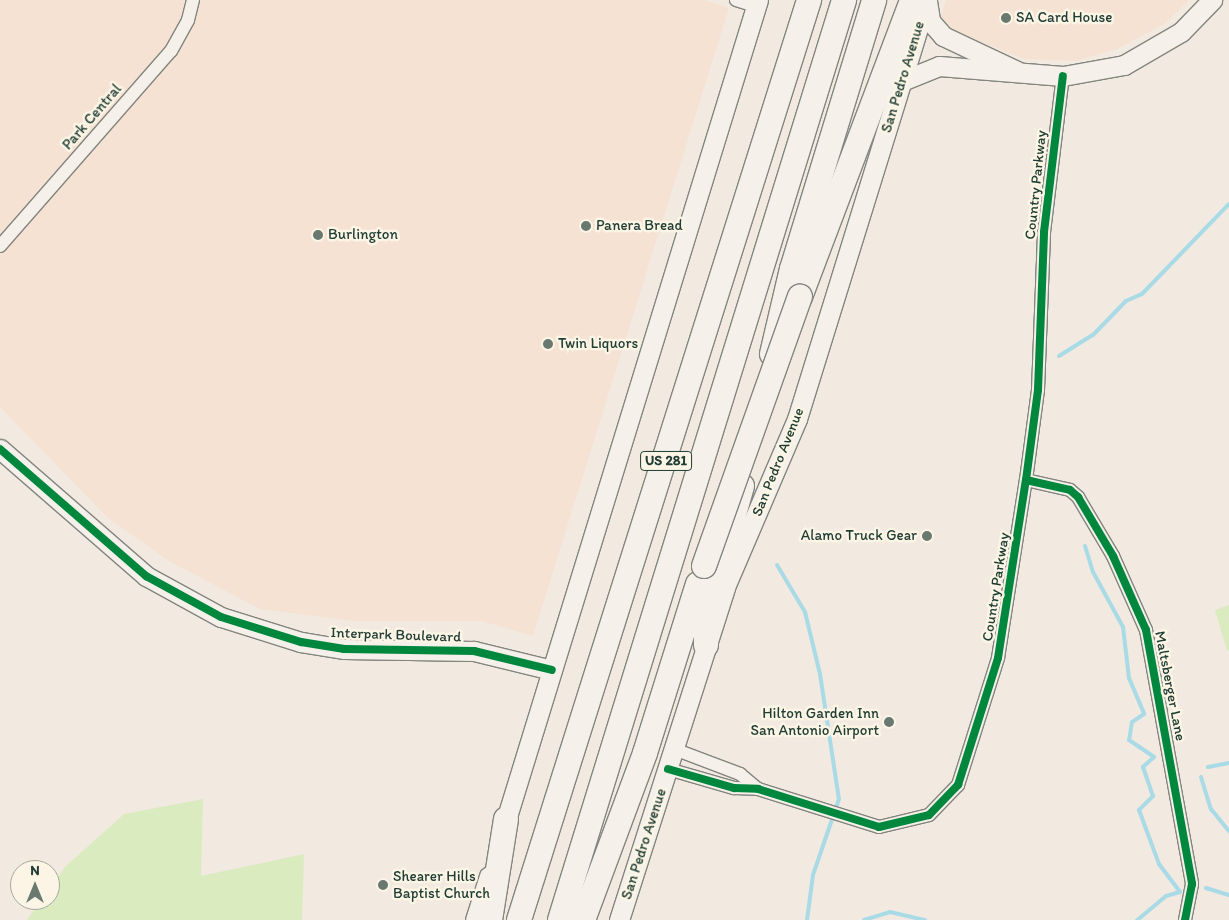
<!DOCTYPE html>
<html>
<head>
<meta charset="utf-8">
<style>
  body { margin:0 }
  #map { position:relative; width:1229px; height:920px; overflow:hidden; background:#f2e9e0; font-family:Itim,sans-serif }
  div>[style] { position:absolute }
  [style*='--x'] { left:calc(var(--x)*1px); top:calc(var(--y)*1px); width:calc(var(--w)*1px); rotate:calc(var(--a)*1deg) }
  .built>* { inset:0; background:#f5e2d3 }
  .green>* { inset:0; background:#daebc0 }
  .stream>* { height:4px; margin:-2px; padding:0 2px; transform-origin:2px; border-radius:2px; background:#a8dbe6 }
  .roads { filter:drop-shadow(1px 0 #83857f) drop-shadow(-1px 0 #83857f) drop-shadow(0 1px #83857f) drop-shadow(0 -1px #83857f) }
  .street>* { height:12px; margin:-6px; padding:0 6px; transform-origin:6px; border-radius:6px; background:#f5f1ea }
  .secondary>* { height:19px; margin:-9.5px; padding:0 9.5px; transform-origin:9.5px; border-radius:9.5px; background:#f5f1ea }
  .highway>* { height:24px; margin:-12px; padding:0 12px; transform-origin:12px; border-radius:12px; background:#f5f1ea }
  .bridges { filter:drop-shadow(1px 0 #83857f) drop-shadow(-1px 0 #83857f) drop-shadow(0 1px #83857f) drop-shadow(0 -1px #83857f) }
  .highway-bridge>* { height:24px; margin:-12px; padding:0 12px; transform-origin:12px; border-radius:12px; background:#f5f1ea }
  .cycleway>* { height:8px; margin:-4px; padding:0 4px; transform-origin:4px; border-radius:4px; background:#00873e }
  .dots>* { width:14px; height:14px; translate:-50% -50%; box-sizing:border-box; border:2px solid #fcf5e5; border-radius:50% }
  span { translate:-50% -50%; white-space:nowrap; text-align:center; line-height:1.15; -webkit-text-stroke:5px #fcf5e5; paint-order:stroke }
  .shield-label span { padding:1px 4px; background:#fcf5e5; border:1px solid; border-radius:4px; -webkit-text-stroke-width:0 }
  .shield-label { font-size:14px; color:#1f3d34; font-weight:700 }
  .poi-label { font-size:15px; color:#1f3d34 }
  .left { translate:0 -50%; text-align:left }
  .right { translate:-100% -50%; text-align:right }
  .street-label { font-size:15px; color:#1f3d34 }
  .north { position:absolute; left:10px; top:860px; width:50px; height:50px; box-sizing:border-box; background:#fcf5e5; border:1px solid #a4ab9e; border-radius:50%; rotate:0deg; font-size:14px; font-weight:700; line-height:20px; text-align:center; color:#1f3d34 }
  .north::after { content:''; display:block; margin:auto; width:18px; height:22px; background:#697970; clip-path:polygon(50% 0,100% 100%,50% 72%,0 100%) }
</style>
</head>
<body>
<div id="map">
  <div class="built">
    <div style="clip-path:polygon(0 0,704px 0,729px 8px,533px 636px,482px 621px,353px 621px,260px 609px,169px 561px,108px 518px,0 407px)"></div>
    <div style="clip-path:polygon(946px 0,1189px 0,1166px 23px,1119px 48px,1077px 61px,1024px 59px,955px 31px,941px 17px)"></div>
  </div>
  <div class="green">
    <div style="clip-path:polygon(1229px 605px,1229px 650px,1227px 651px,1215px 610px)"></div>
    <div style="clip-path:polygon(203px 799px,201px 876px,304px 854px,302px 920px,27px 920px,41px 900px,50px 900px,50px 888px,65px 867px,124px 814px)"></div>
  </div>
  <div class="stream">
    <div style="--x:1059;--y:356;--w:40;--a:-32"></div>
    <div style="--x:1093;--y:335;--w:47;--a:-45.9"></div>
    <div style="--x:1126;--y:301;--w:17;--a:-24"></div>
    <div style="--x:1142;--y:294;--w:125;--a:-46"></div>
    <div style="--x:1085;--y:546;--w:27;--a:73"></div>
    <div style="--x:1093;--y:572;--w:63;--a:61.4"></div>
    <div style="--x:1123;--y:627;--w:51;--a:83.3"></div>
    <div style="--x:1129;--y:678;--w:39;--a:67"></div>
    <div style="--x:1144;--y:714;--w:14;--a:146"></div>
    <div style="--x:1132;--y:722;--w:18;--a:99"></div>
    <div style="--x:1129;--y:740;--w:30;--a:34"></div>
    <div style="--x:1154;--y:757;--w:15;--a:138"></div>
    <div style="--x:1143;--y:767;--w:31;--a:71"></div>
    <div style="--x:1153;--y:796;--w:20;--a:135"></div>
    <div style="--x:1139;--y:810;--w:58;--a:69.7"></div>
    <div style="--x:1159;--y:864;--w:35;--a:53"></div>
    <div style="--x:1180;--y:892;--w:15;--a:164"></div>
    <div style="--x:1166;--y:896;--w:38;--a:140"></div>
    <div style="--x:777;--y:565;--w:55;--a:59.2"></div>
    <div style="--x:805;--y:612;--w:64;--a:76.4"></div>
    <div style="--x:820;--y:674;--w:126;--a:81.4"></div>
    <div style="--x:839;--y:799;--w:80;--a:108.9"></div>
    <div style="--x:813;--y:875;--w:45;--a:97.6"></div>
    <div style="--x:1208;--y:767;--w:21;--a:-11"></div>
    <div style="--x:1201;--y:777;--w:34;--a:73"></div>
    <div style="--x:1211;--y:809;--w:28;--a:51"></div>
    <div style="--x:1206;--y:888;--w:24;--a:17"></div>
    <div style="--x:864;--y:920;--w:27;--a:-17"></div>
    <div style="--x:890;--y:912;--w:36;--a:13"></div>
  </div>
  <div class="roads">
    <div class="street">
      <div style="--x:736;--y:0;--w:21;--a:17"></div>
      <div style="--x:0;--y:246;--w:259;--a:-48.8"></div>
      <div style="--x:171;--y:51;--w:35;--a:-61"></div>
      <div style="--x:188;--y:20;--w:21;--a:-76"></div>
      <div style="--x:1026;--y:480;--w:45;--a:12.8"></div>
      <div style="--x:1070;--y:490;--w:11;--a:41"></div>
      <div style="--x:1078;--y:497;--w:69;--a:59.3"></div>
      <div style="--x:1113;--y:556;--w:81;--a:66"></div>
      <div style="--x:1146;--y:630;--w:258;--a:79.7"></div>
      <div style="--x:1192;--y:884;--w:37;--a:101"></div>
      <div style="--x:674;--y:749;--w:71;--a:20.7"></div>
      <div style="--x:740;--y:774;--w:23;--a:40"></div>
      <div style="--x:668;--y:769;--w:69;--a:16.1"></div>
      <div style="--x:734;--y:788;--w:24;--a:2"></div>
      <div style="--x:758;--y:789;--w:127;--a:17.4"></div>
      <div style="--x:879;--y:827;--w:51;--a:-13.5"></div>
      <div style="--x:929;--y:815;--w:42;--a:-46"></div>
      <div style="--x:958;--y:785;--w:133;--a:-72.5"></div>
      <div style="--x:998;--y:658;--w:180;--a:-81.1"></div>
      <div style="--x:1026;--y:480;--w:91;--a:-82.4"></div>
      <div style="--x:1038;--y:390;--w:158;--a:-87.8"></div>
      <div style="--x:1044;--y:232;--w:157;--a:-83.1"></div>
    </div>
    <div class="secondary">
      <div style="--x:927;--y:1;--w:20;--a:81"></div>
      <div style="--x:930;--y:21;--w:20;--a:49"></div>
      <div style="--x:943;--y:36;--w:82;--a:25.3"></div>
      <div style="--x:902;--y:81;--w:40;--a:-22"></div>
      <div style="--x:939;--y:66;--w:124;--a:4.6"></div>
      <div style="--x:1063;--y:76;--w:62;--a:-10.2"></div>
      <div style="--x:1124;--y:65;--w:66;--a:-30.1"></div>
      <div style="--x:1181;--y:32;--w:45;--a:-45.9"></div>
      <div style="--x:0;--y:449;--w:194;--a:41"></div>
      <div style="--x:146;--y:576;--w:85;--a:28.7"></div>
      <div style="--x:221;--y:617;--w:84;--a:17.4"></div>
      <div style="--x:301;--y:642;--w:44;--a:9.2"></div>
      <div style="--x:344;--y:649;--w:130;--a:0.9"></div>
      <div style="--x:474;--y:651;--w:80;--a:13.7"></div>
      <div style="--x:502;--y:833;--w:871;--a:-72.92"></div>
      <div style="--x:475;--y:920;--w:46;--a:-72.3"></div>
      <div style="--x:619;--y:920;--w:349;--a:-72.3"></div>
      <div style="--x:725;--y:587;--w:183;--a:-66.8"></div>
      <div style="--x:797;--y:419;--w:439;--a:-72.8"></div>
    </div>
    <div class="highway">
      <div style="--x:800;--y:297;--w:317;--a:-69.3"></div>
      <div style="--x:772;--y:354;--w:87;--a:-76.8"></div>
      <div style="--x:792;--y:269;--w:281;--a:-73"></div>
      <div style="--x:706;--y:645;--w:31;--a:-90"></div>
      <div style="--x:706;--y:614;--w:133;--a:-74.3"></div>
      <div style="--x:490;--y:920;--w:102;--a:-81"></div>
      <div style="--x:519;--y:920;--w:965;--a:-72.5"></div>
      <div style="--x:560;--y:920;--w:963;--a:-72.84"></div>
      <div style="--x:583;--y:920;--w:178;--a:-69.6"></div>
      <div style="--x:645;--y:753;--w:177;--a:-72.6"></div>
    </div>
  </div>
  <div class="bridges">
    <div class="highway-bridge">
      <div style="--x:704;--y:566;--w:286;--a:-70.4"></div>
    </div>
  </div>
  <div class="cycleway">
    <div style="--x:0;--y:449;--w:194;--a:41"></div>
    <div style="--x:146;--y:576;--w:85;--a:28.7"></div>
    <div style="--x:221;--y:617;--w:84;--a:17.4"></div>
    <div style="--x:301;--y:642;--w:44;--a:9.2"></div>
    <div style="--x:344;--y:649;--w:130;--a:0.9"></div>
    <div style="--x:474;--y:651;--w:80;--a:13.7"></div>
    <div style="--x:1026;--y:480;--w:45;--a:12.8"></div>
    <div style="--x:1070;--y:490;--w:11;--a:41"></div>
    <div style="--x:1078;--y:497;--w:69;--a:59.3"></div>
    <div style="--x:1113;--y:556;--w:81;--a:66"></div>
    <div style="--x:1146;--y:630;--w:258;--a:79.7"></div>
    <div style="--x:1192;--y:884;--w:37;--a:101"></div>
    <div style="--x:668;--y:769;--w:69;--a:16.1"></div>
    <div style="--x:734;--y:788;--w:24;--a:2"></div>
    <div style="--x:758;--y:789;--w:127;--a:17.4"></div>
    <div style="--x:879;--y:827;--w:51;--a:-13.5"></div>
    <div style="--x:929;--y:815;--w:42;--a:-46"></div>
    <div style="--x:958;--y:785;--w:133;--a:-72.5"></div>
    <div style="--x:998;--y:658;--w:180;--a:-81.1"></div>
    <div style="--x:1026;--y:480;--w:91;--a:-82.4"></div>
    <div style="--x:1038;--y:390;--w:158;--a:-87.8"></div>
    <div style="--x:1044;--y:232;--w:157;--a:-83.1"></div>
  </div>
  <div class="dots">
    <div style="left:1006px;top:18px;background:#697970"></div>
    <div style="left:586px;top:226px;background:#697970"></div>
    <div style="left:318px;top:235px;background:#697970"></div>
    <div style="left:548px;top:344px;background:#697970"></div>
    <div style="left:927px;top:536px;background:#697970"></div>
    <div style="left:889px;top:722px;background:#697970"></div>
    <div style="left:383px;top:885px;background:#697970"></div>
  </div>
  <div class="shield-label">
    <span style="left:666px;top:461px">US 281</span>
  </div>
  <div class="poi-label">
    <span class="left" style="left:1016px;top:18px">SA Card House</span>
    <span class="left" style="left:596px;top:226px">Panera Bread</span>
    <span class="left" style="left:328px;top:235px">Burlington</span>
    <span class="left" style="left:558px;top:344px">Twin Liquors</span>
    <span class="right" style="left:917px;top:536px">Alamo Truck Gear</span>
    <span class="right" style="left:879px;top:722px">Hilton Garden Inn<br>San Antonio Airport</span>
    <span class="left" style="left:393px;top:885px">Shearer Hills<br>Baptist Church</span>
  </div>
  <div class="street-label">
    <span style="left:903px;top:77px;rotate:-73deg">San Pedro Avenue</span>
    <span style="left:92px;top:117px;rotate:-49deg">Park Central</span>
    <span style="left:1036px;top:185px;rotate:-84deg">Country Parkway</span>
    <span style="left:778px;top:462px;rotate:-68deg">San Pedro Avenue</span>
    <span style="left:996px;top:587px;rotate:-81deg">Country Parkway</span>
    <span style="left:396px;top:635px;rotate:2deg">Interpark Boulevard</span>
    <span style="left:1170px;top:686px;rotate:79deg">Maltsberger Lane</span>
    <span style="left:644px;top:844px;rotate:-72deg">San Pedro Avenue</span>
  </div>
  <div class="north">N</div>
</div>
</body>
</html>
